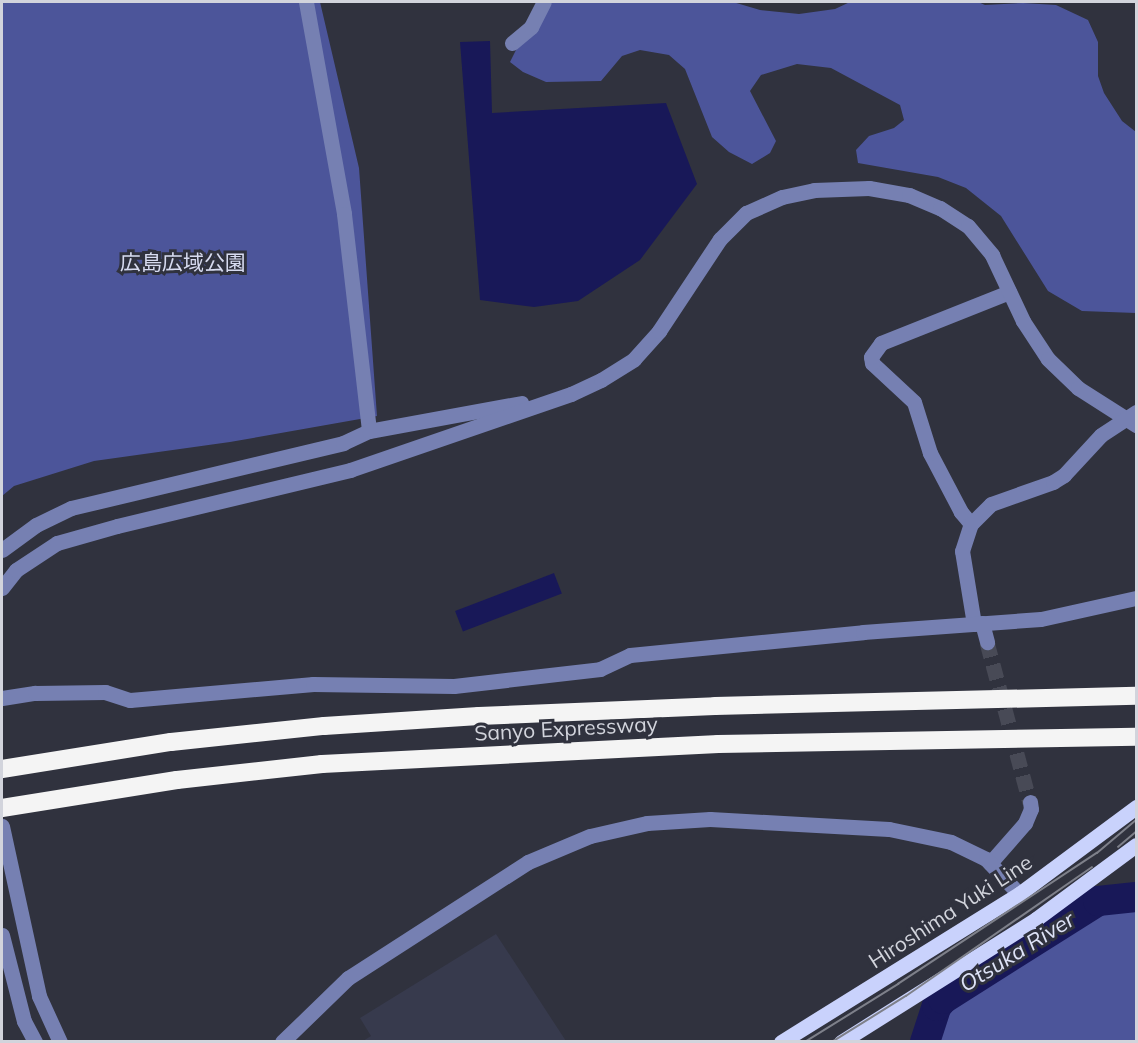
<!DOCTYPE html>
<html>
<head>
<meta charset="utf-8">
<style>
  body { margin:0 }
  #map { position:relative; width:1138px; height:1043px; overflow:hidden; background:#30323e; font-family:Mulish,"Noto Sans JP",sans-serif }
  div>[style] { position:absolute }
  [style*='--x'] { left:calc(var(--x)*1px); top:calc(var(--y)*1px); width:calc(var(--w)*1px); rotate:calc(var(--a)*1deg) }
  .built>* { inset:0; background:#373a4d }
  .green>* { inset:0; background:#4c559a }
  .water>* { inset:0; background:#181858; transform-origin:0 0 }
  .river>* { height:30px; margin:-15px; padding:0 15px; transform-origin:15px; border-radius:15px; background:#181858 }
  .minor-tunnel>* { height:15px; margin-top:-7.5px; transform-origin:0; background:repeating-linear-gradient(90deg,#484a56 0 15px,transparent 0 23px) }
  .minor>* { height:15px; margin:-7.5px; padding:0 7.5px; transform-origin:7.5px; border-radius:7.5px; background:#7680b2 }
  .major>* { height:15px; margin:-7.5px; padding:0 7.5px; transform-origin:7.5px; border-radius:7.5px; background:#c9d2fc }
  .highway>* { height:18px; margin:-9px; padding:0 9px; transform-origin:9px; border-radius:9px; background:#f4f4f4 }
  .tram>* { height:1.5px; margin:-0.75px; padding:0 0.75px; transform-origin:0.75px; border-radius:0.75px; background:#7e808a }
  span { translate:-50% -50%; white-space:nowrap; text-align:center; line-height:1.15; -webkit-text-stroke:6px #30323e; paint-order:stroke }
  .park-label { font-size:21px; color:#d7dbf0 }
  .street-label { font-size:21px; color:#d2d4dc }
  .water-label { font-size:22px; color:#dee3f7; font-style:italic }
  .frame { position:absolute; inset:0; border:3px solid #d2d4dc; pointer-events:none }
</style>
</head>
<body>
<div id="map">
  <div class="built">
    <div style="clip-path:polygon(496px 934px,566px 1041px,363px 1041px,371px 1036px,360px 1018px)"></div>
  </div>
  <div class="green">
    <div style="clip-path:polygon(2px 2px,320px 2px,359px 168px,377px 416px,230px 442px,94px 461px,14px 486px,2px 496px)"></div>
    <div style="clip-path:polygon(552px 2px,733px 2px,760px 10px,799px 14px,835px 9px,850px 2px,978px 2px,985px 5px,1023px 3px,1056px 5px,1088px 20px,1098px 42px,1098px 76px,1104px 93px,1122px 121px,1136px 132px,1136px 313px,1082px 311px,1048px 291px,1001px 216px,966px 188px,938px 177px,858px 163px,856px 150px,869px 136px,894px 128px,904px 120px,900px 105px,831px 68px,797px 64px,761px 75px,750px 91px,776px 141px,770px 153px,752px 164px,729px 152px,712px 137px,685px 69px,669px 55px,640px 50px,622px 56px,601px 81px,546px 82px,523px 72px,510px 62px,518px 46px,531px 37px)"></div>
    <div style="clip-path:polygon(1117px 907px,1136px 908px,1136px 1041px,932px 1041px,947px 1005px,1032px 949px)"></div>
  </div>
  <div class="water">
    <div style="clip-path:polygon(490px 41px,492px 113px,666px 103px,697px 184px,640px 260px,578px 301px,534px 307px,480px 300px,460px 42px)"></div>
    <div style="left:554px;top:573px;width:22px;height:106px;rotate:69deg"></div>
  </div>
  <div class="river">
    <div style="--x:925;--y:1042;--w:38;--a:-72"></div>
    <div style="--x:937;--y:1006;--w:9;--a:-49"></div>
    <div style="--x:943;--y:999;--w:183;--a:-32.3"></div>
    <div style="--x:1098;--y:901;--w:38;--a:-6"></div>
  </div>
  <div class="minor-tunnel">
    <div style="--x:987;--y:642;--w:166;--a:75"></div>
  </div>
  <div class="minor">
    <div style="--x:306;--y:2;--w:215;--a:79.8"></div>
    <div style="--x:344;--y:214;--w:218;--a:83.4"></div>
    <div style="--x:512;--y:43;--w:25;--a:-40"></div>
    <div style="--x:531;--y:27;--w:28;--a:-63"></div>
    <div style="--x:971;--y:524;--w:16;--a:-130"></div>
    <div style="--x:961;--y:512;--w:67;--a:-117.7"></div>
    <div style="--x:930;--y:453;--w:53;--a:-107.4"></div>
    <div style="--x:914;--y:402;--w:57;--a:-137.1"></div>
    <div style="--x:872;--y:363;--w:6;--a:-99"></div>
    <div style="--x:871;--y:357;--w:17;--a:-54"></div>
    <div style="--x:881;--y:343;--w:138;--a:-21.7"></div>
    <div style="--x:2;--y:550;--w:42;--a:-36.3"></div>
    <div style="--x:36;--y:525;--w:39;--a:-26"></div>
    <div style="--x:71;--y:508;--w:280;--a:-13.4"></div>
    <div style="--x:343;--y:443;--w:29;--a:-25"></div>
    <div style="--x:369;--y:431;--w:155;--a:-10.4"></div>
    <div style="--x:2;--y:588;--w:23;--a:-52"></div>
    <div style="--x:16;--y:570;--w:49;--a:-33.4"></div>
    <div style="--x:57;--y:543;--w:62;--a:-15.8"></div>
    <div style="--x:117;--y:526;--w:240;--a:-13.5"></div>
    <div style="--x:350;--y:470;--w:234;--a:-19"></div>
    <div style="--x:571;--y:394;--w:33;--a:-25"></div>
    <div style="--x:601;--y:380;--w:39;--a:-32"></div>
    <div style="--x:634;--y:359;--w:38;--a:-48"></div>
    <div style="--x:659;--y:331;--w:110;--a:-56.5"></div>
    <div style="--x:720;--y:239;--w:37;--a:-45"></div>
    <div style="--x:746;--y:213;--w:39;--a:-24"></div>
    <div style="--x:782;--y:197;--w:33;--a:-12"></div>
    <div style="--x:814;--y:190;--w:55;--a:-2.1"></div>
    <div style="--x:869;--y:188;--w:41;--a:9.9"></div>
    <div style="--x:909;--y:195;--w:34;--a:23"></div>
    <div style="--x:940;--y:208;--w:33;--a:33"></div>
    <div style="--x:968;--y:226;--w:38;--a:50"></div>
    <div style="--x:992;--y:255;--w:73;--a:64.8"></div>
    <div style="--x:1023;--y:321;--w:45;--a:56.7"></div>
    <div style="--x:1048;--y:359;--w:42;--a:44"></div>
    <div style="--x:1078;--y:388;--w:69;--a:32.5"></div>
    <div style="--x:982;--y:623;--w:20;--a:75"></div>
    <div style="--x:974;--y:624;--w:74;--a:-99.3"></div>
    <div style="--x:962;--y:551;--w:28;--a:-72"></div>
    <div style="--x:971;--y:524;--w:28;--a:-45"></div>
    <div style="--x:991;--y:504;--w:66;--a:-19.5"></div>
    <div style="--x:1053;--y:482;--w:13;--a:-32"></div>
    <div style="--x:1064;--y:475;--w:54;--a:-47.2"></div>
    <div style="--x:1101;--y:435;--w:42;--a:-33.3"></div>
    <div style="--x:2;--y:698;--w:33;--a:-9"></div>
    <div style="--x:35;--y:693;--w:70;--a:-0.8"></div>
    <div style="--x:105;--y:692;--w:26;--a:18"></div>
    <div style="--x:130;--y:700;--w:184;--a:-5"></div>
    <div style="--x:313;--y:684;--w:141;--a:0.8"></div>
    <div style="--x:454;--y:686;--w:147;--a:-6.6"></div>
    <div style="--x:600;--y:669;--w:33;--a:-25"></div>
    <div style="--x:630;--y:655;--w:234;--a:-5.6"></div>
    <div style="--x:863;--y:632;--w:178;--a:-4.2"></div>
    <div style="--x:1041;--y:619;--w:97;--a:-12.5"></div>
    <div style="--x:2;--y:826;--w:174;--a:77.7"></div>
    <div style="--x:39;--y:996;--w:51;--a:65.5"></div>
    <div style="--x:990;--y:863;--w:53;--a:-48.8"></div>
    <div style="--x:1025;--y:823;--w:15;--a:-67"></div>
    <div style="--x:1031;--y:809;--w:7;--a:-98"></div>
    <div style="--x:2;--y:935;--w:89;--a:75.7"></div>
    <div style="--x:24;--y:1021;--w:24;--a:62"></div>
    <div style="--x:282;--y:1042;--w:92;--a:-44.1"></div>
    <div style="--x:348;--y:978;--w:214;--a:-32.8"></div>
    <div style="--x:528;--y:862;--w:67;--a:-22.8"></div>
    <div style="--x:590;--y:836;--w:58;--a:-12.8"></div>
    <div style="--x:647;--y:823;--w:63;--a:-3.6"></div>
    <div style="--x:710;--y:819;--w:179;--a:3.2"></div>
    <div style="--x:889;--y:829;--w:63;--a:11.8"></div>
    <div style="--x:951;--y:842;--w:39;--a:26"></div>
    <div style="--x:986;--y:859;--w:48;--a:46.7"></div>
  </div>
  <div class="major">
    <div style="--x:781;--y:1042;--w:280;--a:-31.9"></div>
    <div style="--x:1019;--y:894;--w:146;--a:-36.6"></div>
    <div style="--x:841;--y:1042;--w:231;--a:-32.2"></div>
    <div style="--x:1036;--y:919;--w:124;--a:-36.5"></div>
  </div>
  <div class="highway">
    <div style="--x:2;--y:769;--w:171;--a:-9.1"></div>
    <div style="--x:171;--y:742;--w:154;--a:-6"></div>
    <div style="--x:324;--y:726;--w:155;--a:-3.7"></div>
    <div style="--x:479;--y:716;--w:236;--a:-2.4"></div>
    <div style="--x:715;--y:706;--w:421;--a:-1.4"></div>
    <div style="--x:2;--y:808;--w:177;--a:-9.1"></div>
    <div style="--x:177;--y:780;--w:146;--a:-6.3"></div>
    <div style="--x:322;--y:764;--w:397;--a:-2.9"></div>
    <div style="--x:718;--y:744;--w:418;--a:-1"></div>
  </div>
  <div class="tram">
    <div style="--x:1118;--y:847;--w:23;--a:-40"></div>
    <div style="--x:805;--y:1042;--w:110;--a:-31.9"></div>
    <div style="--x:898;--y:984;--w:238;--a:-33.4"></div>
    <div style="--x:1097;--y:853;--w:51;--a:-40.2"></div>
    <div style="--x:832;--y:1042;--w:87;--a:-31.9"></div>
    <div style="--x:906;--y:996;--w:226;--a:-34.7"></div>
  </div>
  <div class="park-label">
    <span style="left:183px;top:262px">広島広域公園</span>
  </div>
  <div class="street-label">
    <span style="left:566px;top:728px;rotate:-3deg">Sanyo Expressway</span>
    <span style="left:950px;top:911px;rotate:-33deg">Hiroshima Yuki Line</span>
  </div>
  <div class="water-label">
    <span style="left:1017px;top:952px;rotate:-32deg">Otsuka River</span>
  </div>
  <div class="frame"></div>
</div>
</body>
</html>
